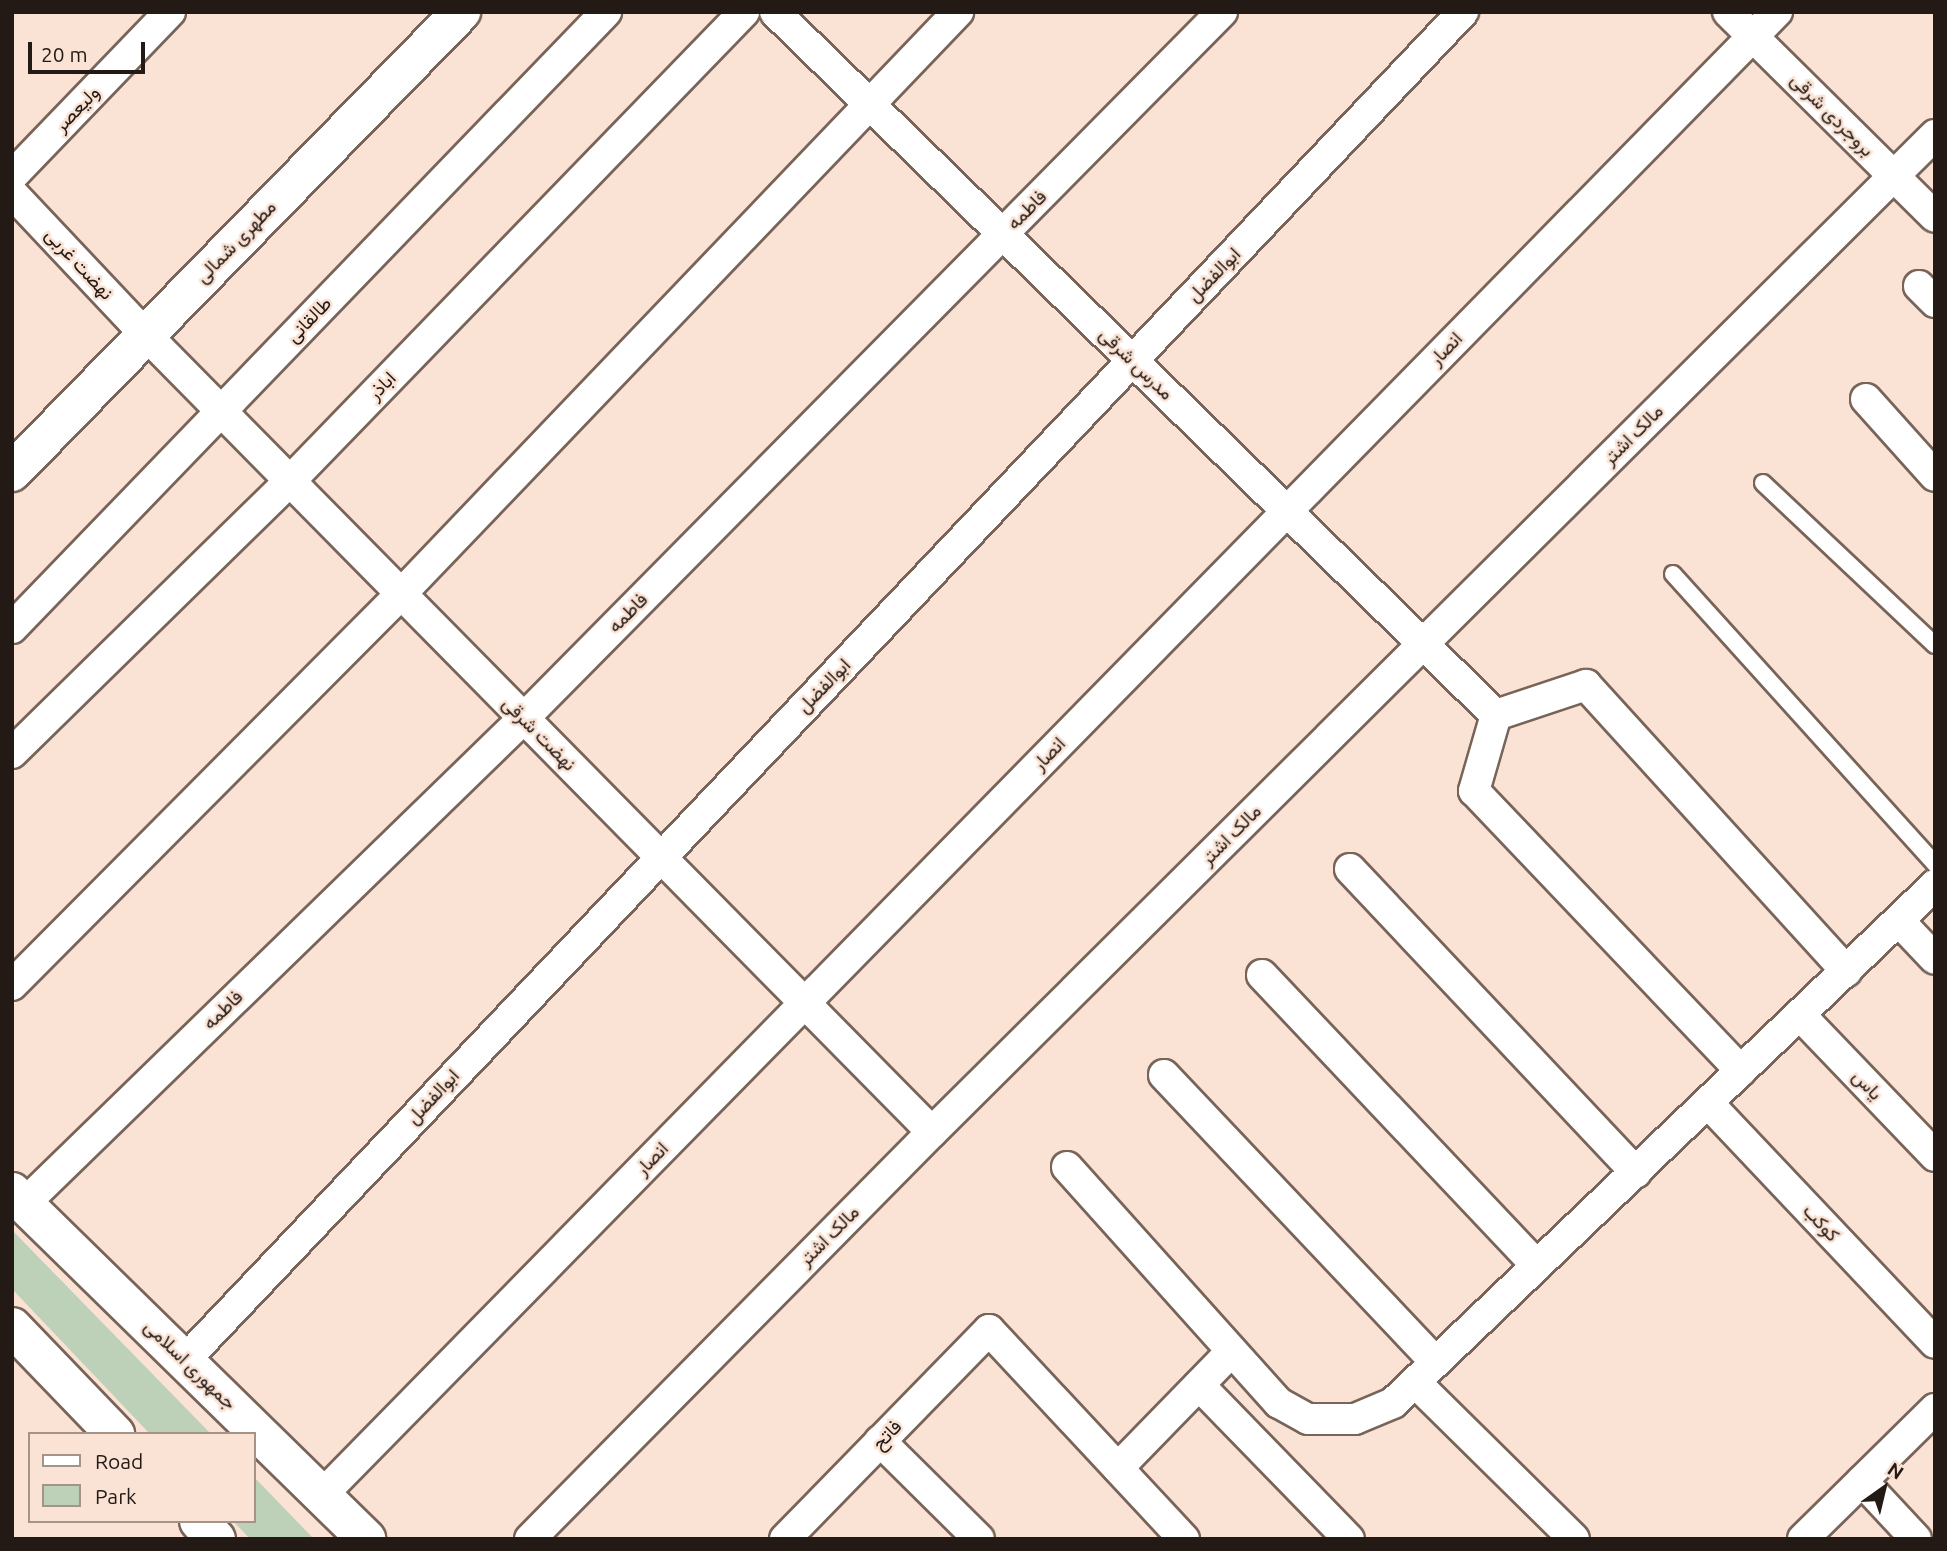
<!DOCTYPE html>
<html>
<head>
<meta charset="utf-8">
<style>
  body { margin:0 }
  #map { position:relative; width:1947px; height:1551px; overflow:hidden; background:#fae3d5; font-family:Ubuntu,Vazirmatn,sans-serif }
  div>[style] { position:absolute }
  [style*='--x'] { left:calc(var(--x)*1px); top:calc(var(--y)*1px); width:calc(var(--w)*1px); rotate:calc(var(--a)*1deg) }
  .green>* { inset:0; background:#bdd1b9 }
  .roads { filter:drop-shadow(2px 0 #786458) drop-shadow(-2px 0 #786458) drop-shadow(0 2px #786458) drop-shadow(0 -2px #786458) }
  .lane>* { height:16px; margin:-8px; padding:0 8px; transform-origin:8px; border-radius:8px; background:#fff }
  .street>* { height:30px; margin:-15px; padding:0 15px; transform-origin:15px; border-radius:15px; background:#fff }
  .secondary>* { height:38px; margin:-19px; padding:0 19px; transform-origin:19px; border-radius:19px; background:#fff }
  span { translate:-50% -50%; white-space:nowrap; text-align:center; line-height:1.15; -webkit-text-stroke:5px #fae3d5; paint-order:stroke }
  .street-label { font-size:19px; color:#231a16 }
  .frame { position:absolute; inset:0; border:14px solid #231a16; pointer-events:none }
  .legend { position:absolute; left:28px; top:1432px; width:228px; height:91px; box-sizing:border-box; background:#fae3d5; border:2px solid #a49389; margin:0; padding:9px 12px; list-style:none; font-size:21px; color:#231a16 }
  .legend li { display:flex; align-items:center; gap:14px; height:35px }
  .legend b { width:35px; border:2px solid #a49389 }
  .north { position:absolute; left:1849px; top:1453px; width:70px; height:70px; -webkit-text-stroke:5px #fae3d5; paint-order:stroke; rotate:34deg; font-size:19px; font-weight:700; line-height:28px; text-align:center; color:#231a16 }
  .north::after { content:''; display:block; margin:auto; width:24px; height:32px; background:#231a16; clip-path:polygon(50% 0,100% 100%,50% 72%,0 100%) }
  .scale { position:absolute; left:28px; top:42px; width:117px; height:32px; box-sizing:border-box; border:4px solid #231a16; border-top:0; padding-left:9px; font-size:21px; line-height:24px; white-space:nowrap; color:#231a16; -webkit-text-stroke:5px #fae3d5; paint-order:stroke }
</style>
</head>
<body>
<div id="map">
  <div class="green">
    <div style="clip-path:polygon(12px 1230px,211px 1434px,150px 1434px,12px 1289px)"></div>
    <div style="clip-path:polygon(254px 1477px,314px 1539px,250px 1539px,233px 1521px,254px 1521px)"></div>
  </div>
  <div class="roads">
    <div class="lane">
      <div style="--x:1763;--y:483;--w:236;--a:43.3"></div>
      <div style="--x:1673;--y:574;--w:391;--a:47.9"></div>
    </div>
    <div class="street">
      <div style="--x:775;--y:12;--w:1007;--a:44.28"></div>
      <div style="--x:1728;--y:12;--w:291;--a:44.7"></div>
      <div style="--x:12;--y:176;--w:228;--a:-46.1"></div>
      <div style="--x:12;--y:193;--w:195;--a:46.7"></div>
      <div style="--x:146;--y:335;--w:1119;--a:45.4"></div>
      <div style="--x:1919;--y:286;--w:23;--a:45"></div>
      <div style="--x:1866;--y:399;--w:103;--a:48.1"></div>
      <div style="--x:12;--y:628;--w:856;--a:-46.04"></div>
      <div style="--x:12;--y:753;--w:389;--a:-44.4"></div>
      <div style="--x:290;--y:481;--w:653;--a:-45.93"></div>
      <div style="--x:1350;--y:869;--w:417;--a:46.7"></div>
      <div style="--x:1899;--y:921;--w:52;--a:46.5"></div>
      <div style="--x:1262;--y:975;--w:400;--a:46.6"></div>
      <div style="--x:12;--y:985;--w:552;--a:-45.15"></div>
      <div style="--x:401;--y:594;--w:806;--a:-46.26"></div>
      <div style="--x:1800;--y:1015;--w:195;--a:46.2"></div>
      <div style="--x:1741;--y:1071;--w:387;--a:-133.6"></div>
      <div style="--x:1474;--y:791;--w:79;--a:-73.9"></div>
      <div style="--x:1496;--y:715;--w:95;--a:-18.4"></div>
      <div style="--x:1586;--y:685;--w:387;--a:47.7"></div>
      <div style="--x:1164;--y:1075;--w:395;--a:46.6"></div>
      <div style="--x:1708;--y:1103;--w:330;--a:46.6"></div>
      <div style="--x:1067;--y:1167;--w:317;--a:48.1"></div>
      <div style="--x:1279;--y:1403;--w:33;--a:29"></div>
      <div style="--x:1308;--y:1419;--w:47;--a:0"></div>
      <div style="--x:1355;--y:1419;--w:41;--a:-22.8"></div>
      <div style="--x:1393;--y:1403;--w:750;--a:-43.7"></div>
      <div style="--x:24;--y:1204;--w:697;--a:-44.19"></div>
      <div style="--x:524;--y:718;--w:993;--a:-45.33"></div>
      <div style="--x:185;--y:1360;--w:1858;--a:-46.53"></div>
      <div style="--x:1415;--y:1382;--w:223;--a:44.6"></div>
      <div style="--x:1199;--y:1385;--w:215;--a:45.8"></div>
      <div style="--x:880;--y:1441;--w:139;--a:44.7"></div>
      <div style="--x:1118;--y:1468;--w:162;--a:-45.8"></div>
      <div style="--x:1862;--y:1481;--w:79;--a:47"></div>
      <div style="--x:322;--y:1495;--w:2078;--a:-45.55"></div>
      <div style="--x:530;--y:1539;--w:572;--a:-45.35"></div>
      <div style="--x:932;--y:1132;--w:1414;--a:-44.83"></div>
      <div style="--x:785;--y:1539;--w:292;--a:-45.7"></div>
      <div style="--x:989;--y:1330;--w:286;--a:47"></div>
      <div style="--x:1803;--y:1539;--w:185;--a:-44.6"></div>
    </div>
    <div class="secondary">
      <div style="--x:12;--y:472;--w:643;--a:-45.69"></div>
      <div style="--x:12;--y:1192;--w:496;--a:44.4"></div>
      <div style="--x:12;--y:1327;--w:149;--a:46.1"></div>
      <div style="--x:199;--y:1521;--w:25;--a:47"></div>
    </div>
  </div>
  <div class="street-label">
    <span style="left:77px;top:109px;rotate:-46deg">ولیعصر</span>
    <span style="left:1832px;top:115px;rotate:45deg">بروجردی شرقی</span>
    <span style="left:1027px;top:210px;rotate:-45deg">فاطمه</span>
    <span style="left:236px;top:242px;rotate:-46deg">مطهری شمالی</span>
    <span style="left:79px;top:264px;rotate:47deg">نهضت غربی</span>
    <span style="left:1214px;top:275px;rotate:-46deg">ابوالفضل</span>
    <span style="left:309px;top:320px;rotate:-46deg">طالقانی</span>
    <span style="left:1446px;top:349px;rotate:-46deg">انصار</span>
    <span style="left:1136px;top:364px;rotate:44deg">مدرس شرقی</span>
    <span style="left:382px;top:386px;rotate:-46deg">اباذر</span>
    <span style="left:1633px;top:435px;rotate:-45deg">مالک اشتر</span>
    <span style="left:628px;top:613px;rotate:-45deg">فاطمه</span>
    <span style="left:824px;top:686px;rotate:-46deg">ابوالفضل</span>
    <span style="left:539px;top:734px;rotate:45deg">نهضت شرقی</span>
    <span style="left:1049px;top:754px;rotate:-46deg">انصار</span>
    <span style="left:1231px;top:835px;rotate:-45deg">مالک اشتر</span>
    <span style="left:223px;top:1010px;rotate:-44deg">فاطمه</span>
    <span style="left:1867px;top:1085px;rotate:46deg">یاس</span>
    <span style="left:433px;top:1097px;rotate:-47deg">ابوالفضل</span>
    <span style="left:652px;top:1159px;rotate:-46deg">انصار</span>
    <span style="left:1821px;top:1223px;rotate:47deg">کوکب</span>
    <span style="left:829px;top:1236px;rotate:-45deg">مالک اشتر</span>
    <span style="left:190px;top:1365px;rotate:44deg">جمهوری اسلامی</span>
    <span style="left:887px;top:1435px;rotate:-46deg">فاتح</span>
  </div>
  <div class="frame"></div>
  <ul class="legend">
  <li><b style="height:9px;background:#fff"></b>Road</li>
  <li><b style="height:19px;background:#bdd1b9"></b>Park</li>
  </ul>
  <div class="north">N</div>
  <div class="scale">20 m</div>
</div>
</body>
</html>
